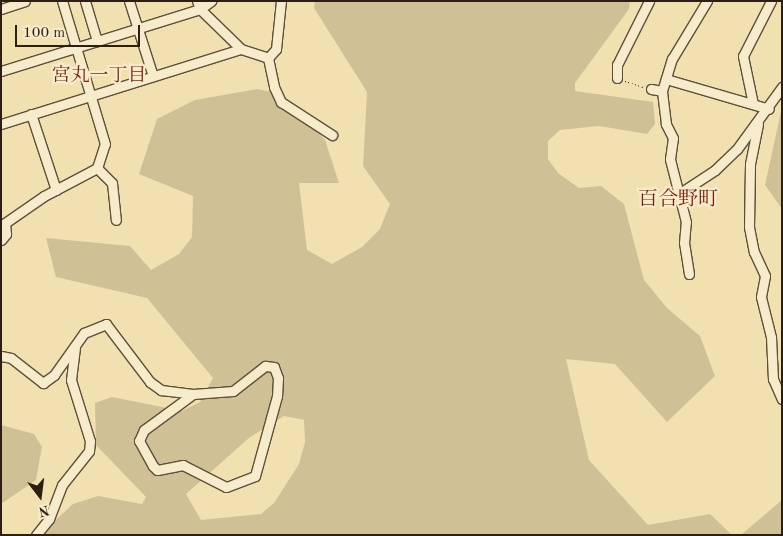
<!DOCTYPE html>
<html>
<head>
<meta charset="utf-8">
<style>
  body { margin:0 }
  #map { position:relative; width:783px; height:536px; overflow:hidden; background:#f1e1b1; font-family:"Old Standard TT","Noto Serif JP",serif }
  div>[style] { position:absolute }
  [style*='--x'] { left:calc(var(--x)*1px); top:calc(var(--y)*1px); width:calc(var(--w)*1px); rotate:calc(var(--a)*1deg) }
  .green>* { inset:0; background:#d0c096 }
  .path>* { height:1px; margin-top:-0.5px; transform-origin:0; background:repeating-linear-gradient(90deg,#2c1e10 0 1px,transparent 0 3.5px) }
  .roads { filter:drop-shadow(1px 0 #5d4f38) drop-shadow(-1px 0 #5d4f38) drop-shadow(0 1px #5d4f38) drop-shadow(0 -1px #5d4f38) }
  .minor>* { height:9px; margin:-4.5px; padding:0 4.5px; transform-origin:4.5px; border-radius:4.5px; background:#f6eccc }
  span { translate:-50% -50%; white-space:nowrap; text-align:center; line-height:1.15; -webkit-text-stroke:4.5px #f6eccc; paint-order:stroke }
  .neighbourhood-label { font-size:19px; color:#7a1f14 }
  .quarter-label { font-size:20px; color:#7a1f14 }
  .frame { position:absolute; inset:0; border:2px solid #2c1e10; pointer-events:none }
  .north { position:absolute; left:15px; top:471px; width:50px; height:50px; -webkit-text-stroke:4px #f6eccc; paint-order:stroke; rotate:165deg; font-size:14px; font-weight:700; line-height:20px; text-align:center; color:#2c1e10 }
  .north::after { content:''; display:block; margin:auto; width:18px; height:22px; background:#2c1e10; clip-path:polygon(50% 0,100% 100%,50% 72%,0 100%) }
  .scale { position:absolute; left:15px; top:25px; width:125px; height:22px; box-sizing:border-box; border:2px solid #2c1e10; border-top:0; padding-left:6px; font-size:15px; line-height:18px; white-space:nowrap; color:#2c1e10; -webkit-text-stroke:4px #f6eccc; paint-order:stroke }
</style>
</head>
<body>
<div id="map">
  <div class="green">
    <div style="clip-path:polygon(evenodd,315px 1px,630px 1px,629px 9px,575px 83px,575px 91px,653px 102px,655px 124px,647px 134px,599px 126px,560px 130px,548px 141px,548px 159px,558px 173px,579px 188px,601px 186px,624px 204px,644px 280px,667px 308px,700px 336px,715px 376px,667px 422px,615px 364px,566px 359px,589px 460px,648px 525px,710px 514px,732px 535px,39px 535px,73px 504px,98px 496px,142px 504px,146px 497px,96px 445px,95px 403px,112px 397px,182px 411px,200px 402px,213px 378px,147px 298px,56px 277px,46px 238px,130px 246px,151px 270px,179px 254px,192px 237px,193px 196px,139px 174px,157px 119px,195px 100px,257px 89px,282px 94px,325px 140px,339px 183px,299px 183px,307px 250px,332px 264px,362px 247px,380px 229px,390px 204px,363px 166px,367px 92px,314px 8px,315px 1px,284px 416px,304px 420px,305px 442px,299px 464px,274px 503px,261px 514px,201px 520px,186px 494px,249px 438px,284px 416px)"></div>
    <div style="clip-path:polygon(782px 107px,782px 209px,765px 185px)"></div>
    <div style="clip-path:polygon(1px 425px,34px 434px,42px 447px,36px 480px,1px 504px)"></div>
    <div style="clip-path:polygon(782px 500px,782px 535px,741px 535px)"></div>
  </div>
  <div class="path">
    <div style="--x:625;--y:81;--w:19;--a:18"></div>
  </div>
  <div class="roads">
    <div class="minor">
      <div style="--x:85;--y:1;--w:42;--a:73.3"></div>
      <div style="--x:129;--y:1;--w:79;--a:72.3"></div>
      <div style="--x:197;--y:1;--w:9;--a:69"></div>
      <div style="--x:200;--y:9;--w:57;--a:44.3"></div>
      <div style="--x:241;--y:49;--w:28;--a:18"></div>
      <div style="--x:268;--y:58;--w:12;--a:-48"></div>
      <div style="--x:276;--y:49;--w:48;--a:-84.1"></div>
      <div style="--x:1;--y:9;--w:25;--a:-18"></div>
      <div style="--x:268;--y:58;--w:30;--a:78"></div>
      <div style="--x:274;--y:87;--w:17;--a:65"></div>
      <div style="--x:281;--y:102;--w:61;--a:32.9"></div>
      <div style="--x:1;--y:71;--w:208;--a:-17.3"></div>
      <div style="--x:200;--y:9;--w:14;--a:-36"></div>
      <div style="--x:617;--y:78;--w:13;--a:-90"></div>
      <div style="--x:617;--y:65;--w:72;--a:-63.4"></div>
      <div style="--x:666;--y:79;--w:107;--a:16.2"></div>
      <div style="--x:651;--y:89;--w:11;--a:10"></div>
      <div style="--x:753;--y:104;--w:49;--a:-101.8"></div>
      <div style="--x:743;--y:56;--w:62;--a:-63"></div>
      <div style="--x:31;--y:114;--w:80;--a:71.8"></div>
      <div style="--x:1;--y:124;--w:251;--a:-17.4"></div>
      <div style="--x:758;--y:124;--w:41;--a:101.3"></div>
      <div style="--x:750;--y:164;--w:63;--a:90.9"></div>
      <div style="--x:749;--y:227;--w:25;--a:79"></div>
      <div style="--x:754;--y:252;--w:26;--a:65"></div>
      <div style="--x:765;--y:276;--w:21;--a:101"></div>
      <div style="--x:761;--y:297;--w:41;--a:76"></div>
      <div style="--x:771;--y:337;--w:42;--a:87.3"></div>
      <div style="--x:773;--y:379;--w:22;--a:66"></div>
      <div style="--x:97;--y:168;--w:21;--a:45"></div>
      <div style="--x:112;--y:183;--w:37;--a:84"></div>
      <div style="--x:680;--y:193;--w:42;--a:-33.3"></div>
      <div style="--x:715;--y:170;--w:30;--a:-44"></div>
      <div style="--x:737;--y:149;--w:77;--a:-54"></div>
      <div style="--x:1;--y:240;--w:8;--a:-50"></div>
      <div style="--x:6;--y:234;--w:11;--a:-95"></div>
      <div style="--x:5;--y:223;--w:47;--a:-34.7"></div>
      <div style="--x:44;--y:196;--w:60;--a:-27.8"></div>
      <div style="--x:97;--y:168;--w:25;--a:-72"></div>
      <div style="--x:105;--y:144;--w:149;--a:-106.7"></div>
      <div style="--x:689;--y:274;--w:31;--a:-99"></div>
      <div style="--x:684;--y:243;--w:21;--a:-85"></div>
      <div style="--x:686;--y:222;--w:65;--a:-104.3"></div>
      <div style="--x:670;--y:159;--w:21;--a:-82"></div>
      <div style="--x:673;--y:138;--w:16;--a:-117"></div>
      <div style="--x:666;--y:124;--w:33;--a:-97"></div>
      <div style="--x:662;--y:91;--w:34;--a:-73"></div>
      <div style="--x:672;--y:59;--w:68;--a:-58.9"></div>
      <div style="--x:1;--y:356;--w:10;--a:11"></div>
      <div style="--x:11;--y:358;--w:41;--a:38"></div>
      <div style="--x:43;--y:383;--w:14;--a:-36"></div>
      <div style="--x:54;--y:375;--w:52;--a:-54.5"></div>
      <div style="--x:84;--y:333;--w:24;--a:-22"></div>
      <div style="--x:106;--y:324;--w:73;--a:52.8"></div>
      <div style="--x:150;--y:382;--w:14;--a:36"></div>
      <div style="--x:161;--y:390;--w:32;--a:7"></div>
      <div style="--x:265;--y:366;--w:9;--a:6"></div>
      <div style="--x:274;--y:367;--w:12;--a:70"></div>
      <div style="--x:278;--y:378;--w:18;--a:93"></div>
      <div style="--x:277;--y:396;--w:83;--a:105.4"></div>
      <div style="--x:255;--y:476;--w:31;--a:159"></div>
      <div style="--x:226;--y:487;--w:48;--a:-152.9"></div>
      <div style="--x:183;--y:465;--w:26;--a:169"></div>
      <div style="--x:157;--y:470;--w:6;--a:-135"></div>
      <div style="--x:153;--y:466;--w:29;--a:-119"></div>
      <div style="--x:139;--y:441;--w:12;--a:-66"></div>
      <div style="--x:144;--y:430;--w:61;--a:-36.3"></div>
      <div style="--x:193;--y:394;--w:40;--a:-4.3"></div>
      <div style="--x:233;--y:391;--w:41;--a:-38"></div>
      <div style="--x:36;--y:535;--w:21;--a:-51"></div>
      <div style="--x:49;--y:519;--w:36;--a:-69"></div>
      <div style="--x:62;--y:485;--w:43;--a:-51.5"></div>
      <div style="--x:89;--y:451;--w:10;--a:-84"></div>
      <div style="--x:90;--y:441;--w:64;--a:-107.3"></div>
      <div style="--x:71;--y:380;--w:33;--a:-83"></div>
    </div>
  </div>
  <div class="neighbourhood-label">
    <span style="left:99px;top:77px">宮丸一丁目</span>
  </div>
  <div class="quarter-label">
    <span style="left:678px;top:200px">百合野町</span>
  </div>
  <div class="frame"></div>
  <div class="north">N</div>
  <div class="scale">100 m</div>
</div>
</body>
</html>
